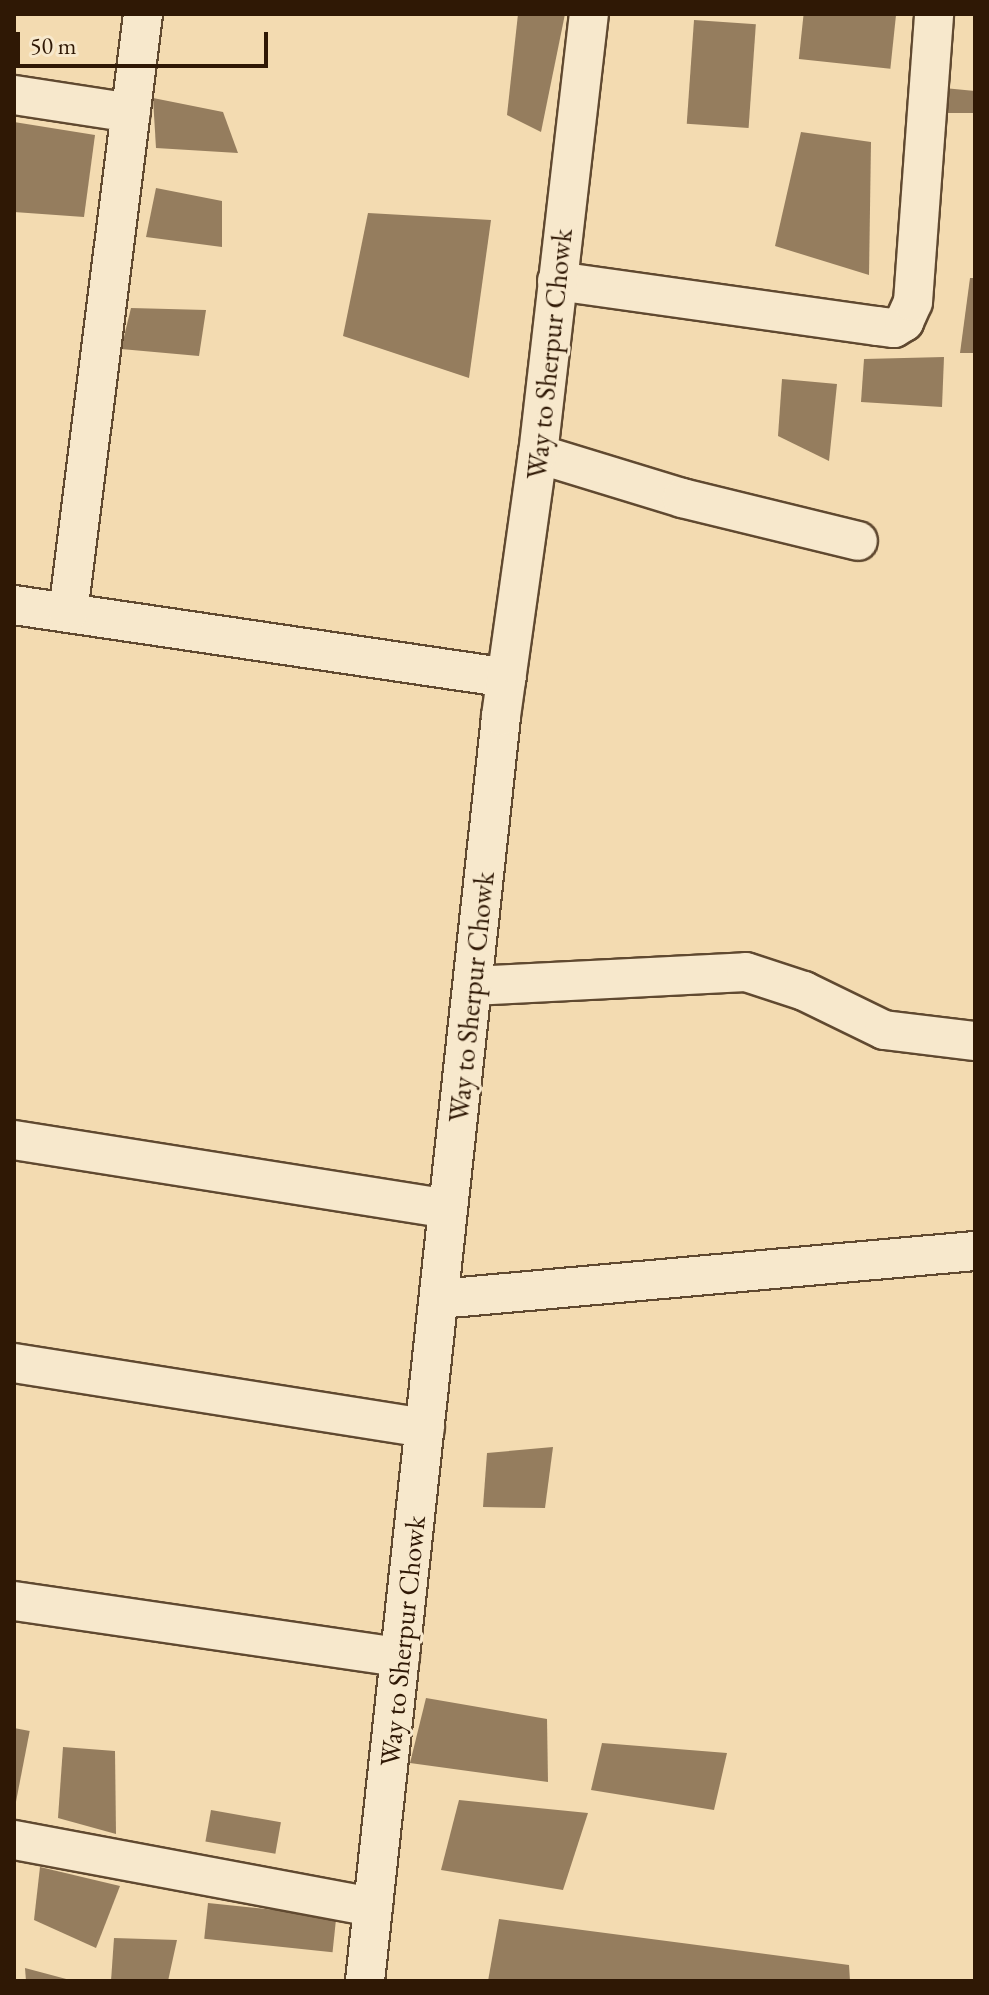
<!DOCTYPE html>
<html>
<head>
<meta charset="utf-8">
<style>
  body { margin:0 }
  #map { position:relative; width:989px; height:1995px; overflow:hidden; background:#f3dbb1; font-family:"EB Garamond",serif }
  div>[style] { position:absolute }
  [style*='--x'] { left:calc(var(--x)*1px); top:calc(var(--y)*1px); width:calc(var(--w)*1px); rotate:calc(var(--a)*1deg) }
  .building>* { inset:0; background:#957d5e; transform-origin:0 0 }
  .roads { filter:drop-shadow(2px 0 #604930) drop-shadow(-2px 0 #604930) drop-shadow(0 2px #604930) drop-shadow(0 -2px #604930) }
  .minor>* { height:38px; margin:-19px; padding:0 19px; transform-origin:19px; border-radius:19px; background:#f7e8cc }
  span { translate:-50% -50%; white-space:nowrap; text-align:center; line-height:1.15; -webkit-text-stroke:6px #f7e8cc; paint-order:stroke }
  .street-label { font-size:28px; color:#2f1805 }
  .frame { position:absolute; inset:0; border:16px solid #2f1805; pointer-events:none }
  .scale { position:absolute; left:16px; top:32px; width:252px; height:36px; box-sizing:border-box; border:4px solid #2f1805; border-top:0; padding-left:10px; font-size:24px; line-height:28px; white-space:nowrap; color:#2f1805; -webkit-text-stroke:6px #f7e8cc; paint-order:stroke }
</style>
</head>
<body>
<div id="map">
  <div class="building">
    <div style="clip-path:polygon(518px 14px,565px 14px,541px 132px,507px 115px)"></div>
    <div style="left:896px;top:15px;width:54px;height:92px;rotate:96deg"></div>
    <div style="left:694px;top:20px;width:62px;height:104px;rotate:4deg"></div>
    <div style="clip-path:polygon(944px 88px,975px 91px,975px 113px,940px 113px)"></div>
    <div style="clip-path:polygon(153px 98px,223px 112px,238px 153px,156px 148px)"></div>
    <div style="clip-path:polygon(14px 122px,95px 135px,84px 217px,14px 212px)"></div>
    <div style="clip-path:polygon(801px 132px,871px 142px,869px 275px,775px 246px)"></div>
    <div style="clip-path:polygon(156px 188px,222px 201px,222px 247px,146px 237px)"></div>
    <div style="clip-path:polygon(368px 213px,491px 220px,469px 378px,343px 336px)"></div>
    <div style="clip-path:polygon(970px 278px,975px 278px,975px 353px,960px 353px)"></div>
    <div style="clip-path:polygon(131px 308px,206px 310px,199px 356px,121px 349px)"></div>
    <div style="clip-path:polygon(944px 357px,942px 407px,861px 402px,864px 359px)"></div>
    <div style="clip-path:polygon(782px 379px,837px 384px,829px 461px,778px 436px)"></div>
    <div style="clip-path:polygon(553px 1447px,545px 1508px,483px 1507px,487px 1453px)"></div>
    <div style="clip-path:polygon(426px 1698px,547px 1719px,548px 1782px,410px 1763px)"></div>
    <div style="left:14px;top:1728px;width:16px;height:75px;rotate:11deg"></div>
    <div style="clip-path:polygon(602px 1743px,727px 1753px,714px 1810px,591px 1790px)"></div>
    <div style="clip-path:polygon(63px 1747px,115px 1751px,116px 1834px,58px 1818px)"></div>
    <div style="clip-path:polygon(459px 1800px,588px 1813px,563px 1890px,441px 1870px)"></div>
    <div style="left:211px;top:1810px;width:71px;height:32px;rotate:10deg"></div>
    <div style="clip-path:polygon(40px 1867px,120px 1886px,96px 1948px,34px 1920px)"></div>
    <div style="left:208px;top:1903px;width:129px;height:36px;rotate:6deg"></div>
    <div style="clip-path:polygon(499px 1919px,849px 1965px,850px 1981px,488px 1981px)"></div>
    <div style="clip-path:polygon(114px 1938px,177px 1940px,168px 1981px,111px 1981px)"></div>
    <div style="clip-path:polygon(25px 1968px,70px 1980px,70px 1981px,26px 1981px)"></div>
  </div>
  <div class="roads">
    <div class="minor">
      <div style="--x:14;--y:95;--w:118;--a:8.7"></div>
      <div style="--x:557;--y:281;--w:323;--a:8"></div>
      <div style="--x:877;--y:326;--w:17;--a:7"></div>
      <div style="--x:894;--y:328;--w:12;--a:-31"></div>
      <div style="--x:904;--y:322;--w:22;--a:-66"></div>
      <div style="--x:913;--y:302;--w:289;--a:-85.8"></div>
      <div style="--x:538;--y:454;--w:151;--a:17"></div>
      <div style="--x:682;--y:498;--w:181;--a:13.7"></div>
      <div style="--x:14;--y:605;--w:498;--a:8.4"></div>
      <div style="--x:68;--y:613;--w:604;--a:-82.86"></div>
      <div style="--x:472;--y:986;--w:274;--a:-2.9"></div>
      <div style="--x:746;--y:972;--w:61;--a:18.1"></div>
      <div style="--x:804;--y:991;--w:89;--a:26"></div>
      <div style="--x:884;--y:1030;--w:92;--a:6.9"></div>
      <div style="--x:14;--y:1140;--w:439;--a:9"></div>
      <div style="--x:439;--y:1299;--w:538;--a:-5.12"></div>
      <div style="--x:14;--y:1363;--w:416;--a:9"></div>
      <div style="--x:14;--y:1601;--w:390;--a:8.3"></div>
      <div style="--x:14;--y:1840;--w:365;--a:10.6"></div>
      <div style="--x:365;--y:1981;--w:1272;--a:-83.86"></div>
      <div style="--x:501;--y:716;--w:265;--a:-82"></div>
      <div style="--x:538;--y:454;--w:443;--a:-83.4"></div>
    </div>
  </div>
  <div class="street-label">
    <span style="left:549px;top:354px;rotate:-84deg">Way to Sherpur Chowk</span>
    <span style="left:471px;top:997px;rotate:-84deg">Way to Sherpur Chowk</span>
    <span style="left:402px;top:1641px;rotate:-84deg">Way to Sherpur Chowk</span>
  </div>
  <div class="frame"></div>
  <div class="scale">50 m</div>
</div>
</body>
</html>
